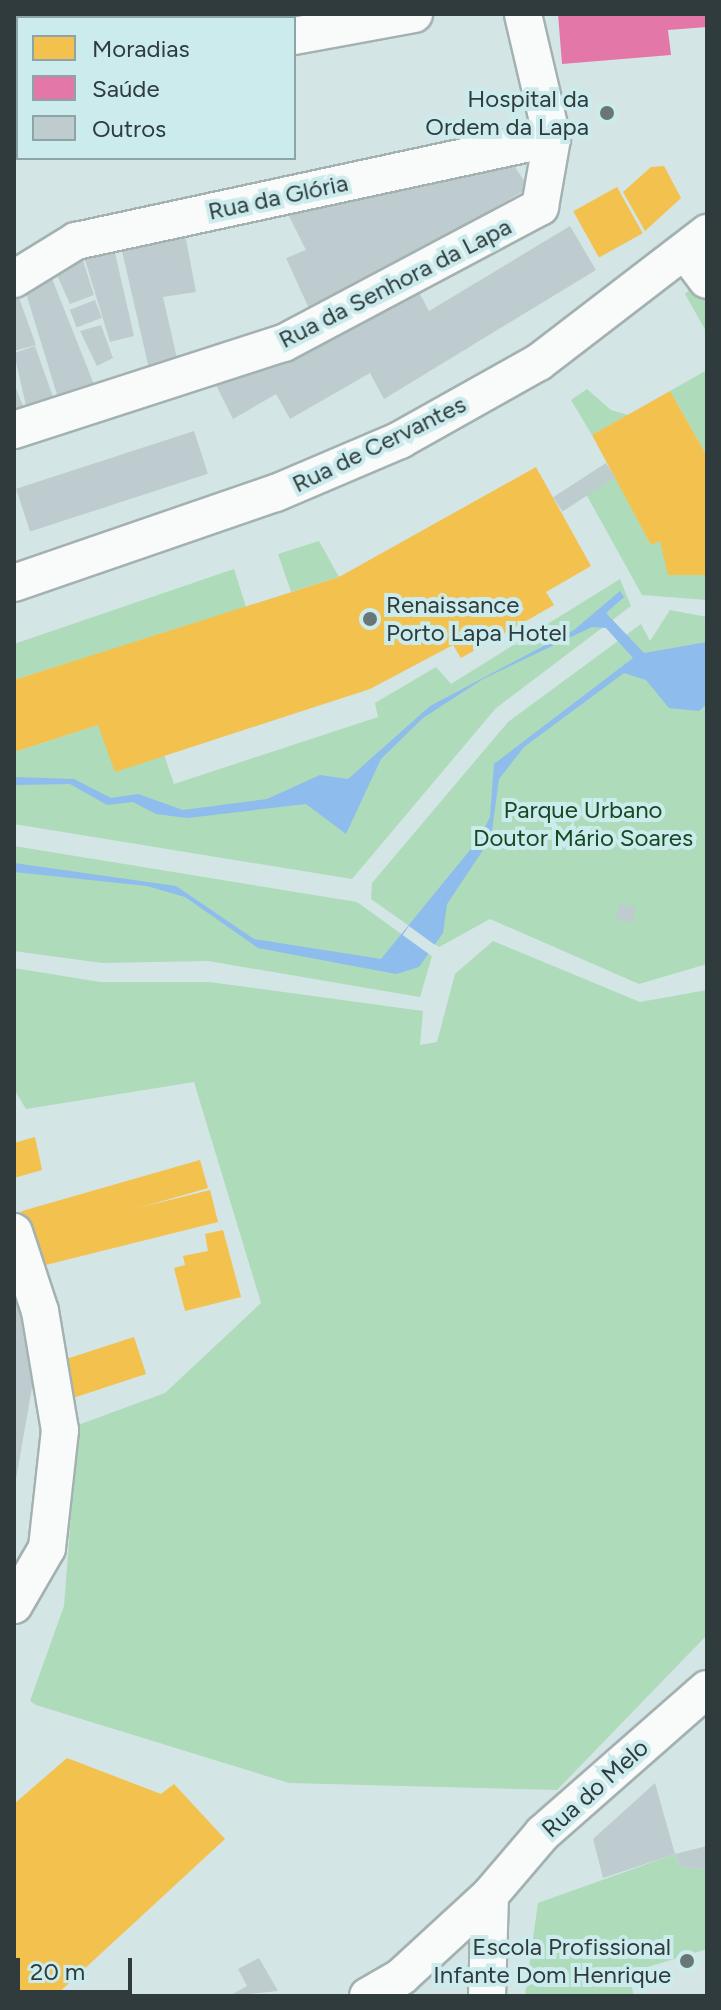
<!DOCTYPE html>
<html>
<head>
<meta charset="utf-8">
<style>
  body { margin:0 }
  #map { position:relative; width:721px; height:2010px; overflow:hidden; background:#d4e5e5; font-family:Figtree,sans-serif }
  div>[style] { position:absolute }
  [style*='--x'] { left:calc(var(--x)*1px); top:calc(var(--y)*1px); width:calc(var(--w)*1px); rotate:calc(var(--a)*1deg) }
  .green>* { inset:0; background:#aedbba }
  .water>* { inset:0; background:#8ebcec }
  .pier>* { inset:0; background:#d4e5e5; transform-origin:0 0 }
  .homes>* { inset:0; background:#f2c14e; transform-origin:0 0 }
  .health>* { inset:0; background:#e377a8 }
  .building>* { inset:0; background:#bfcccf; transform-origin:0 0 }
  .roads { filter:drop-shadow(2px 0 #a4b1b1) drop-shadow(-2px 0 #a4b1b1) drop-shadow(0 2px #a4b1b1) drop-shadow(0 -2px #a4b1b1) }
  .street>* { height:36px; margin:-18px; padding:0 18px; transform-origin:18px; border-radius:18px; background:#f9fbfb }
  .dots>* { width:22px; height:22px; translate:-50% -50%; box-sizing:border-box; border:4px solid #ccebed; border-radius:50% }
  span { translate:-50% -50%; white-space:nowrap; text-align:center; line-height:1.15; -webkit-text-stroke:8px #ccebed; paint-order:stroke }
  .poi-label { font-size:24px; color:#2f3b3c }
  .right { translate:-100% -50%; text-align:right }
  .left { translate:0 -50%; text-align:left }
  .street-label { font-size:24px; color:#2f3b3c }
  .park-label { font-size:24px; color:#154a21 }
  .frame { position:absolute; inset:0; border:16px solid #2f3b3c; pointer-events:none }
  .legend { position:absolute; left:16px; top:16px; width:280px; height:144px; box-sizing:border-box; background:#ccebed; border:2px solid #8da5a6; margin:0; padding:10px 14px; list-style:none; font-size:24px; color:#2f3b3c }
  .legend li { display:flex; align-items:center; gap:16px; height:40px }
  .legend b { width:40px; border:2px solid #8da5a6 }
  .scale { position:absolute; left:16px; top:1958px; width:116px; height:36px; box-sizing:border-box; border:4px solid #2f3b3c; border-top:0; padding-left:10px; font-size:24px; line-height:28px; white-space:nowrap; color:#2f3b3c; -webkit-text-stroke:6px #ccebed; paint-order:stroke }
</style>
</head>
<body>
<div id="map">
  <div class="green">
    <div style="clip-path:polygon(694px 285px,707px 303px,707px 333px,685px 294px)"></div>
    <div style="clip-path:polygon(707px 370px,707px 456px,670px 391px)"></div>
    <div style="clip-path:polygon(587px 389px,611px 410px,628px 415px,592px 435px,571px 400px)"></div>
    <div style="clip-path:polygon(615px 477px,651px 545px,660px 541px,707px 575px,707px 600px,642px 595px,586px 494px)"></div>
    <div style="clip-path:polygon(319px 541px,339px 577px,291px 592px,278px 554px)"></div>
    <div style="clip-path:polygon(234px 569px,246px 607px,14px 680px,14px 644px)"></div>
    <div style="clip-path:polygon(620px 579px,631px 606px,496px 708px,352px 879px,14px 824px,14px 752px,98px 725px,164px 755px,174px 784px,378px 717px,375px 703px,436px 667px,451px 684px)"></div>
    <div style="clip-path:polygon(670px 610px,707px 617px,707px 964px,639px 984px,490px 919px,439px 947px,371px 899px,372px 883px,508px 722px,641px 624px,650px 641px)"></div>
    <div style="clip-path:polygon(14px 846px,357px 902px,432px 956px,420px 997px,208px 961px,102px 963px,14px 951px)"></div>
    <div style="clip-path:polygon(493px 941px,640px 1002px,707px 990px,707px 1635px,557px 1790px,289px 1783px,36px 1705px,30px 1701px,64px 1606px,78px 1425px,165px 1393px,261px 1303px,194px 1082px,26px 1109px,14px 1089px,14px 968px,100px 982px,209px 982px,423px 1011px,420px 1045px,437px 1042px,455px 974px)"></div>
    <div style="clip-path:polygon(675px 1854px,681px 1867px,707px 1869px,707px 1949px,628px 1973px,634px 1996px,525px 1996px,538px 1903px)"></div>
  </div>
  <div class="water">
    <div style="clip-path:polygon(620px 591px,624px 597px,606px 613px,644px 653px,707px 642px,707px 704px,699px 711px,669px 708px,646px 680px,624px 673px,524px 747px,499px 779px,491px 838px,447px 904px,443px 933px,419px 967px,396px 974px,258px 948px,185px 897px,147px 886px,14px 872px,14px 863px,176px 886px,254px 939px,381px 959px,479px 839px,490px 817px,494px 764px,633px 658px,606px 628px,592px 627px,483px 679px,423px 718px,381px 759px,346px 834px,306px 804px,187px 818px,156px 814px,133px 802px,107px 805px,70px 784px,14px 785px,14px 777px,74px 779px,111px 798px,138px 794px,183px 810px,267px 799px,320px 775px,348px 779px,430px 706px,574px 630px)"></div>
  </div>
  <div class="pier">
    <div style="left:409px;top:926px;width:36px;height:11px;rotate:36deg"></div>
  </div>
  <div class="homes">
    <div style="clip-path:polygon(664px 166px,681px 198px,645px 231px,623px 192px,651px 167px)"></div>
    <div style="left:617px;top:187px;width:53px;height:50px;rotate:61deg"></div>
    <div style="clip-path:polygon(670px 391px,707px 456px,707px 575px,668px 575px,660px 541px,651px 545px,592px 435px)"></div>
    <div style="clip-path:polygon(536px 467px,591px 566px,546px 592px,554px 605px,461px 658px,453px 645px,370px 689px,115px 772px,98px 725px,14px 752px,14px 680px,339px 577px)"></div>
    <div style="clip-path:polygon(35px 1137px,42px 1170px,14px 1178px,14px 1143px)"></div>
    <div style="left:200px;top:1160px;width:29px;height:186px;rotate:74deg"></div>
    <div style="left:210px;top:1190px;width:33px;height:187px;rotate:76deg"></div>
    <div style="clip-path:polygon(223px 1230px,241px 1297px,185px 1311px,174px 1268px,185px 1265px,183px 1256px,208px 1251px,205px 1234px)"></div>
    <div style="left:134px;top:1337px;width:39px;height:77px;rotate:72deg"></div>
    <div style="clip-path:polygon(67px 1758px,161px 1794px,174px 1784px,225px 1839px,55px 1996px,14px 1996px,14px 1804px)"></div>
  </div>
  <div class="health">
    <div style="clip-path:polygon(558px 14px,707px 14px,707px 27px,668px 30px,671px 55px,562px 64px)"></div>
  </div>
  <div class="building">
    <div style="clip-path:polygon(276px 14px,328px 14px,294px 18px)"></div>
    <div style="clip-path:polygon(507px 155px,529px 188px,311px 313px,286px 258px,306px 250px,282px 202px)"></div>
    <div style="clip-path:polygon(183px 224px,196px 292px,163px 297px,179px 367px,150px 373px,119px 238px)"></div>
    <div style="clip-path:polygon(570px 226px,596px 270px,384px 399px,370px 373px,290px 419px,276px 394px,233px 419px,210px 373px,414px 283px,429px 311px)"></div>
    <div style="clip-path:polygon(113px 244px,134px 336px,110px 342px,82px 250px)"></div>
    <div style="clip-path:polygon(79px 248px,94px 295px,70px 304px,52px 264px)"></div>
    <div style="clip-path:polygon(47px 266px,95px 387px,58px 398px,22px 280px)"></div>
    <div style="clip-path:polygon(14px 284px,36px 345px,14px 351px)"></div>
    <div style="left:95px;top:300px;width:19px;height:27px;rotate:69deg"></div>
    <div style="clip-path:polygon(101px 325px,113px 358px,97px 366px,80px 331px)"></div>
    <div style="clip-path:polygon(35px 346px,53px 397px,26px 406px,14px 353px)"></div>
    <div style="clip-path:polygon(14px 383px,23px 406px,14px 410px)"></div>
    <div style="left:194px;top:431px;width:45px;height:187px;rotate:72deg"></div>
    <div style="left:606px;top:463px;width:17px;height:63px;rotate:57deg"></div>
    <div style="left:619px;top:904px;width:17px;height:16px;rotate:10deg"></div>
    <div style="clip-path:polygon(14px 1271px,33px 1382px,15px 1485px,14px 1484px)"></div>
    <div style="clip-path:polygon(655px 1783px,675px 1854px,603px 1878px,593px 1839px)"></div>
    <div style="clip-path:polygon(707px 1846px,707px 1869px,681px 1867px,675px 1854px)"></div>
    <div style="clip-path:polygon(259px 1958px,278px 1991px,229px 1996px,247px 1986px,238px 1969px)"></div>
  </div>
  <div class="roads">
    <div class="street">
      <div style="--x:294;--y:36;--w:122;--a:-10.4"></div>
      <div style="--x:14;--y:101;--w:4;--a:-14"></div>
      <div style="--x:685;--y:251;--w:36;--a:53"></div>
      <div style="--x:14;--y:279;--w:73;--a:-31.5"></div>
      <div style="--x:76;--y:241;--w:487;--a:-12.2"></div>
      <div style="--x:14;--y:430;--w:284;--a:-17.9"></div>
      <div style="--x:284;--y:343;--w:290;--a:-28"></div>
      <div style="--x:540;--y:207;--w:70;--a:-80.1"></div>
      <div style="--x:552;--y:138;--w:127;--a:-103.2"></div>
      <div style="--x:14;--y:583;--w:277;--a:-19"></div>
      <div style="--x:276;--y:493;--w:135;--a:-23.1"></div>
      <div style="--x:400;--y:440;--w:159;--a:-29.3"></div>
      <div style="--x:539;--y:362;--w:212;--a:-37.5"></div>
      <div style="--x:14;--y:1232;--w:83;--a:71.8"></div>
      <div style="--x:40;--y:1311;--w:121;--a:80.5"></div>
      <div style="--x:60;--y:1430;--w:119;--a:96.3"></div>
      <div style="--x:47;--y:1548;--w:66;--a:120.1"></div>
      <div style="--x:368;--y:1996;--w:39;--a:-30"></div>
      <div style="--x:402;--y:1976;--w:120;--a:-42.6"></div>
      <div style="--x:490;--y:1895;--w:82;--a:-49.5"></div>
      <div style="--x:543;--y:1833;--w:218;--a:-41.3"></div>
      <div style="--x:487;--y:1996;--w:101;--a:-88.3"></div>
    </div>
  </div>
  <div class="dots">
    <div style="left:607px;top:113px;background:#697677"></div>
    <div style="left:370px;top:619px;background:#697677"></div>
    <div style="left:687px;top:1961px;background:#697677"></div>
  </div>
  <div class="poi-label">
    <span class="right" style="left:589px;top:113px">Hospital da<br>Ordem da Lapa</span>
    <span class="left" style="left:386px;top:619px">Renaissance<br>Porto Lapa Hotel</span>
    <span class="right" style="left:671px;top:1961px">Escola Profissional<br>Infante Dom Henrique</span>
  </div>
  <div class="street-label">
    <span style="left:278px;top:197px;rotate:-12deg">Rua da Glória</span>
    <span style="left:395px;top:283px;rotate:-27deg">Rua da Senhora da Lapa</span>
    <span style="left:379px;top:444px;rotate:-26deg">Rua de Cervantes</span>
    <span style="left:595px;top:1788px;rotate:-42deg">Rua do Melo</span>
  </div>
  <div class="park-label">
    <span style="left:583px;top:824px">Parque Urbano<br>Doutor Mário Soares</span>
  </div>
  <div class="frame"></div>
  <ul class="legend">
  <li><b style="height:22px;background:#f2c14e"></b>Moradias</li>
  <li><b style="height:22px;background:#e377a8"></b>Saúde</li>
  <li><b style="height:22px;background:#bfcccf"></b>Outros</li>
  </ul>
  <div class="scale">20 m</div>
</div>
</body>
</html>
